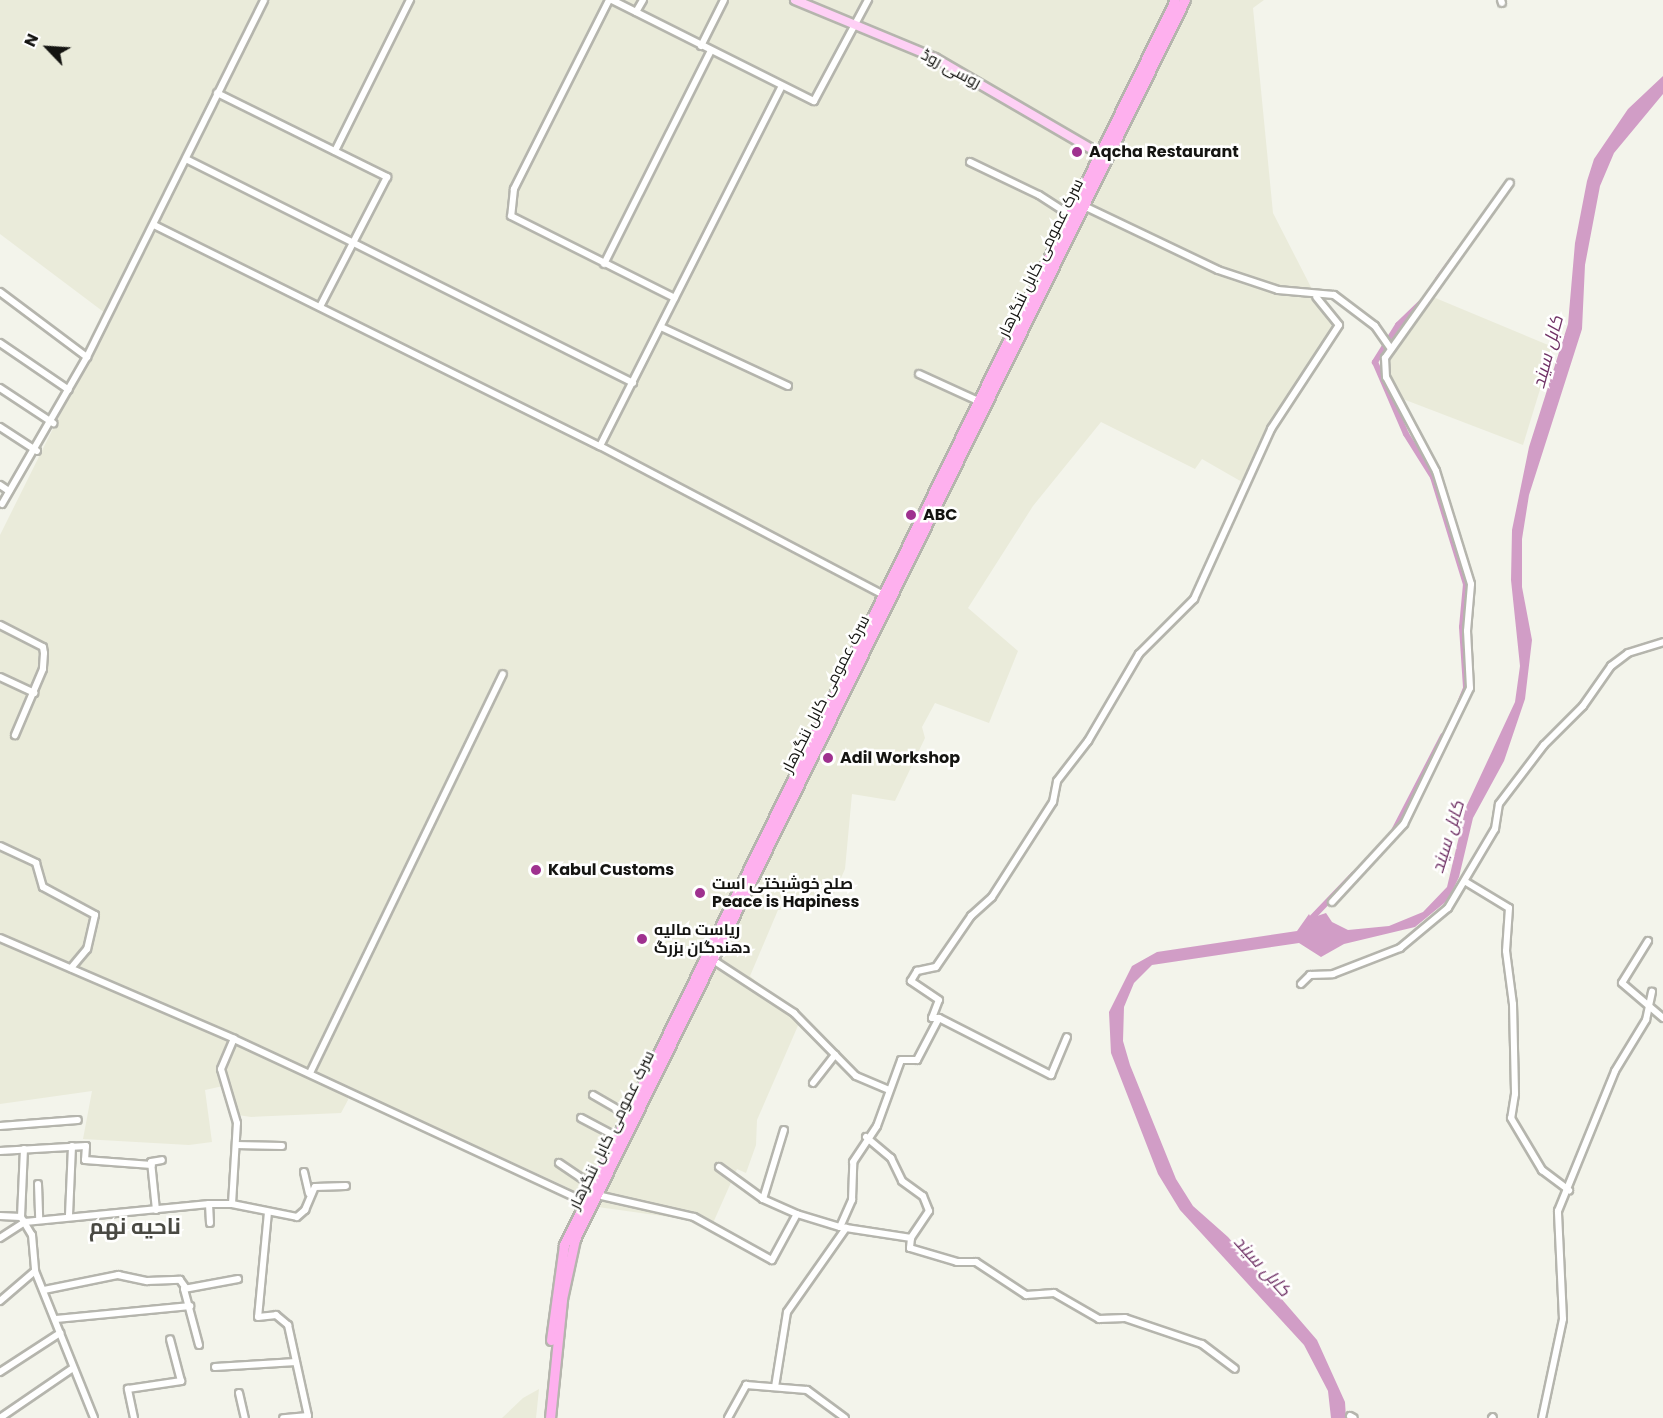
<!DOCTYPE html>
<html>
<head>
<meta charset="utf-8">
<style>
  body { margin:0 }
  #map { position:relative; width:1663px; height:1418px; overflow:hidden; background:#f3f4eb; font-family:Poppins,Cairo,sans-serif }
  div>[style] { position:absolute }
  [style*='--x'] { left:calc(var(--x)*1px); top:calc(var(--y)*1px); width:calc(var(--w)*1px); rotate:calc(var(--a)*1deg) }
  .built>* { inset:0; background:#eaebda }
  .water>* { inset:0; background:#d19dc6 }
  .canal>* { height:6px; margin:-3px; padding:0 3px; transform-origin:3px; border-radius:3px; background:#d19dc6 }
  .roads { filter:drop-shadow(2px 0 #b5b5ad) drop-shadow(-2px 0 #b5b5ad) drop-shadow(0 2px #b5b5ad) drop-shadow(0 -2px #b5b5ad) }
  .minor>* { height:6px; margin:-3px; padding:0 3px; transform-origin:3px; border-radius:3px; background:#fff }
  .major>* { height:8px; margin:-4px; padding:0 4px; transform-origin:4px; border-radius:4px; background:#fed0f5 }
  .highway>* { height:9px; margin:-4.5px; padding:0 4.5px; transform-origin:4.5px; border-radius:4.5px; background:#feb0ee }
  .dots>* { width:16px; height:16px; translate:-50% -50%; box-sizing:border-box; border:3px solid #fffffe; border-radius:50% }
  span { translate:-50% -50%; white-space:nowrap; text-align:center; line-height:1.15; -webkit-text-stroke:5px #fffffe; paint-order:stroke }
  .street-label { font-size:16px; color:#141411 }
  .poi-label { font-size:16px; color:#141411; font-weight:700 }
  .left { translate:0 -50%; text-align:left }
  .water-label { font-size:18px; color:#703266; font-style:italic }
  .district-label { font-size:22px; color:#494942; font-weight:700 }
  .north { position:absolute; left:18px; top:18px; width:60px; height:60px; -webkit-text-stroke:4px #fffffe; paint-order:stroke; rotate:295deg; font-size:16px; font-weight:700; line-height:24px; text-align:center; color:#141411 }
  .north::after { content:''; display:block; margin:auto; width:21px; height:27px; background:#141411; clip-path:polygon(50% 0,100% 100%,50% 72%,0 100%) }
</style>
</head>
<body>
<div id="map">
  <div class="built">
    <div style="clip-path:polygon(0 0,1264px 0,1253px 8px,1273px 213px,1316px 297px,1338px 321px,1262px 447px,1249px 486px,1202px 459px,1195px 469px,1101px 422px,1033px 506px,968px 608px,1018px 651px,989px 723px,935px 703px,922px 727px,925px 738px,895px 801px,852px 794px,845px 869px,828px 907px,778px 910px,750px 976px,800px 1021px,757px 1120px,756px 1145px,746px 1173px,737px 1169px,713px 1223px,576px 1204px,569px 1188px,346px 1086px,348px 1100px,341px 1113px,251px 1117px,238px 1115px,223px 1086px,205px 1090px,212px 1142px,189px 1145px,83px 1139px,92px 1091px,0 1104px,0 535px,109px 316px,0 234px)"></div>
    <div style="clip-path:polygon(1433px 297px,1553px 347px,1523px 445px,1395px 396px,1384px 367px,1397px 339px)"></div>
    <div style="clip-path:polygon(539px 1389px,536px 1418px,502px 1418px,523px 1398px)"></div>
  </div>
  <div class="water">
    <div style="clip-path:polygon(1663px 76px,1663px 94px,1614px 153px,1600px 186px,1585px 265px,1582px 329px,1529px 495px,1522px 539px,1522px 587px,1532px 640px,1525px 699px,1504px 761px,1473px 818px,1459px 877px,1448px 900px,1415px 927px,1344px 944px,1321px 957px,1299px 943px,1152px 965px,1134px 983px,1124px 1007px,1123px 1041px,1130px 1065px,1176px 1179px,1193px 1206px,1228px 1237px,1317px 1340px,1345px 1402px,1346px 1418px,1331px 1418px,1328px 1391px,1304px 1345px,1180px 1210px,1158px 1174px,1111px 1053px,1109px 1012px,1132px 966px,1157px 952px,1297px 931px,1309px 914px,1311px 918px,1326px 913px,1332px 922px,1348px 930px,1389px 926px,1423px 912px,1447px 887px,1466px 807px,1515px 702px,1520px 666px,1511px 580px,1512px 530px,1529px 447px,1568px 324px,1575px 243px,1587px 181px,1594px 159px,1628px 109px)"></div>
  </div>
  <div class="canal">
    <div style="--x:1438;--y:279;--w:34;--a:-54"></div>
    <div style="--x:1424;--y:300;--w:36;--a:136"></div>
    <div style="--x:1398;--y:325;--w:44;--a:121.9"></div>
    <div style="--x:1375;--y:362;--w:78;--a:66.7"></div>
    <div style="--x:1406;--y:434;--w:51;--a:57.9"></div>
    <div style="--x:1433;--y:477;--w:112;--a:72.9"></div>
    <div style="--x:1466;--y:584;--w:43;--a:95.3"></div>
    <div style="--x:1462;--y:627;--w:61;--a:86.2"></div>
    <div style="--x:1466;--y:688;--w:16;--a:112"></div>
    <div style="--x:1394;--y:831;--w:107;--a:-62.7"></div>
    <div style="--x:1308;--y:922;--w:66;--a:-46.2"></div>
  </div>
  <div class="roads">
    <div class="minor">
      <div style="--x:609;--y:0;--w:212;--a:116.7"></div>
      <div style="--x:514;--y:189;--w:27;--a:96"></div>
      <div style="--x:511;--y:216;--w:183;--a:26.6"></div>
      <div style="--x:612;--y:0;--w:226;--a:26.6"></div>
      <div style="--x:814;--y:101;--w:115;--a:-61.9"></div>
      <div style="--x:1501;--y:0;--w:3;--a:72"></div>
      <div style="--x:636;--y:12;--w:14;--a:-60"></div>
      <div style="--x:701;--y:46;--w:51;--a:-63.4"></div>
      <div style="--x:217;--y:93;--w:190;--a:26.3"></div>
      <div style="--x:387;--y:177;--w:146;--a:117.3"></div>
      <div style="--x:335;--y:151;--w:169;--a:-63.6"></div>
      <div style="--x:186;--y:159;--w:500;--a:26.6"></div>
      <div style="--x:970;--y:162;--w:76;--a:25.6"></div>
      <div style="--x:1039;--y:195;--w:35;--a:33"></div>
      <div style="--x:1084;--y:206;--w:148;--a:25.5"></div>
      <div style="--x:1218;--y:270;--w:63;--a:18.4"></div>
      <div style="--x:1278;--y:290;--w:56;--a:5.1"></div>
      <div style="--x:1334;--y:295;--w:51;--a:37.1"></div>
      <div style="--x:1375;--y:326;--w:28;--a:55"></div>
      <div style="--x:154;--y:225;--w:498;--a:26.4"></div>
      <div style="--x:600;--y:446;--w:323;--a:27.7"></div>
      <div style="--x:604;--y:264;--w:239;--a:-63.4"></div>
      <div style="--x:0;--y:292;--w:109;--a:36.8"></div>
      <div style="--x:661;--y:327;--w:140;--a:24.9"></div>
      <div style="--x:0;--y:343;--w:83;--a:34.3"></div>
      <div style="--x:919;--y:374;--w:65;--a:24.6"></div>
      <div style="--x:0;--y:388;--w:64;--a:33.4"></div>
      <div style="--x:0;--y:427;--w:44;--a:33"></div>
      <div style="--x:600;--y:446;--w:402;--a:-63.2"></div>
      <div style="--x:0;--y:485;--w:11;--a:34"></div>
      <div style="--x:2;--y:504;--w:170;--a:-60"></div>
      <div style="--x:87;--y:357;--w:398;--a:-63.6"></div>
      <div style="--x:0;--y:625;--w:48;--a:27.1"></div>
      <div style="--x:43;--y:647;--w:6;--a:81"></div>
      <div style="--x:44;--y:653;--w:16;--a:94"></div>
      <div style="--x:43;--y:669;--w:72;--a:113"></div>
      <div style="--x:0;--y:677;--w:38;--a:25"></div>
      <div style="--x:0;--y:846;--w:40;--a:25"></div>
      <div style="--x:36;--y:863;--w:25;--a:74"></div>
      <div style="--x:43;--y:887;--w:59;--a:28.3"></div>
      <div style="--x:95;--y:915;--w:35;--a:103"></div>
      <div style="--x:87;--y:949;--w:25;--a:130"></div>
      <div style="--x:1466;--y:882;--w:50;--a:31.2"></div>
      <div style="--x:1509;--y:908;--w:43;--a:94"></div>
      <div style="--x:1506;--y:951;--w:53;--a:82.5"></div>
      <div style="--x:1513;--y:1004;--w:90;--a:88.7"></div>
      <div style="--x:1515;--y:1094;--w:24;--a:99"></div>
      <div style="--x:1511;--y:1118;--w:61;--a:59.2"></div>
      <div style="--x:1542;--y:1170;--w:34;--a:37"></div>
      <div style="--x:1332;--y:902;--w:106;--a:-47.3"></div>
      <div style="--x:1404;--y:824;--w:151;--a:-64.1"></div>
      <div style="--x:1470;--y:688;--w:57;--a:-93"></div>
      <div style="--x:1467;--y:631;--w:47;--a:-85.1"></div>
      <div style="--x:1471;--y:584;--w:118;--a:-107.2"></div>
      <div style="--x:1436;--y:471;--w:106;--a:-118"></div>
      <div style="--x:1386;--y:377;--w:19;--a:-93"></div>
      <div style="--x:1385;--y:358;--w:215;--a:-54.5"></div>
      <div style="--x:0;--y:938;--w:255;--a:23.3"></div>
      <div style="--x:234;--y:1039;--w:389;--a:24.9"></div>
      <div style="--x:1648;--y:941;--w:49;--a:121.8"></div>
      <div style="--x:1622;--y:983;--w:54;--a:40.5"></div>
      <div style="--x:713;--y:960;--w:97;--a:33.2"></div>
      <div style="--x:794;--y:1013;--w:88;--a:45.5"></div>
      <div style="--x:856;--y:1076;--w:34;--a:23"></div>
      <div style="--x:1301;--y:984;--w:13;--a:-45"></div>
      <div style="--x:1310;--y:975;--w:23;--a:-2"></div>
      <div style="--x:1333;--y:974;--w:72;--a:-21.2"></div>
      <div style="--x:1400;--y:948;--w:62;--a:-39.8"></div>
      <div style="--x:1448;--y:908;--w:92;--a:-59.3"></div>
      <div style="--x:1495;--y:829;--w:25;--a:-81"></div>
      <div style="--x:1499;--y:804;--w:74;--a:-52.7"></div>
      <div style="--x:1544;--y:745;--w:55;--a:-45"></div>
      <div style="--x:1583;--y:706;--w:49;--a:-55"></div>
      <div style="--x:1611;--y:666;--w:21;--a:-37"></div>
      <div style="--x:1628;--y:653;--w:37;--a:-17"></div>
      <div style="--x:939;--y:1018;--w:126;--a:27"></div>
      <div style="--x:1051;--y:1075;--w:41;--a:-67.2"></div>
      <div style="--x:310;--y:1073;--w:443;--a:-64.2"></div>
      <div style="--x:813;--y:1083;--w:36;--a:-52"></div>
      <div style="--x:593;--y:1095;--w:39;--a:30"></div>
      <div style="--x:581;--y:1118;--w:41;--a:27.8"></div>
      <div style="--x:0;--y:1126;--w:78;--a:-4.4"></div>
      <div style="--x:866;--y:1137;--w:33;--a:40"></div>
      <div style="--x:891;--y:1158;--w:25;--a:64"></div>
      <div style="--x:902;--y:1181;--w:26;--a:36"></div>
      <div style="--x:923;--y:1196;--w:16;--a:68"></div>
      <div style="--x:929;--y:1211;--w:32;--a:124"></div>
      <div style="--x:236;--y:1145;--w:46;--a:1.2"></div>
      <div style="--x:0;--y:1151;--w:86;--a:-3.3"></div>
      <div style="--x:86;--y:1146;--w:14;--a:94"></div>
      <div style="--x:85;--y:1160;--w:67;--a:4.3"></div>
      <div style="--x:559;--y:1163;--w:41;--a:34.1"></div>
      <div style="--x:719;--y:1167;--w:54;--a:36"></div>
      <div style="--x:763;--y:1199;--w:37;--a:24"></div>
      <div style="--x:304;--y:1172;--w:22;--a:77"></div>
      <div style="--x:38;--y:1184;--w:36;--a:88"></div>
      <div style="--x:597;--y:1195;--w:99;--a:12.8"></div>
      <div style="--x:694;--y:1217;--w:89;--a:28.9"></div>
      <div style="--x:772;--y:1260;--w:52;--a:-61.5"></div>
      <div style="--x:797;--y:1214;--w:45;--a:16.8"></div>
      <div style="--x:763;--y:1199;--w:72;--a:-73.1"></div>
      <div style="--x:209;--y:1204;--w:19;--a:87"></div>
      <div style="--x:232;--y:1204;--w:81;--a:-86.5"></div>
      <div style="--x:237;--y:1123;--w:56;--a:-106.5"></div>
      <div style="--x:221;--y:1069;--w:33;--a:-67"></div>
      <div style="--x:156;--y:1210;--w:48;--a:-95.9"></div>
      <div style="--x:151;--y:1162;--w:11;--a:-10"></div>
      <div style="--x:268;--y:1212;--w:105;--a:95.4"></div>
      <div style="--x:258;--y:1317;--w:18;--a:-6"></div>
      <div style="--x:276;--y:1315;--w:16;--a:40"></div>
      <div style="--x:288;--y:1325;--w:93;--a:77.6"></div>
      <div style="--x:308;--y:1416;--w:25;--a:175"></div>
      <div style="--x:69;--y:1215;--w:69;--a:-87.5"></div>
      <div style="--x:0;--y:1216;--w:21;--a:3"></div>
      <div style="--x:21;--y:1217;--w:21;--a:59"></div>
      <div style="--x:32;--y:1235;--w:36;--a:85"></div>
      <div style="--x:35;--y:1271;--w:158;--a:68.1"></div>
      <div style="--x:21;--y:1217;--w:68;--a:-87.5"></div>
      <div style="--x:846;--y:1228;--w:66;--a:8.7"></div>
      <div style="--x:911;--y:1238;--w:10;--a:96"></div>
      <div style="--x:910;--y:1248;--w:49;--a:16.6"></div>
      <div style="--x:957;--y:1262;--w:19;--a:0"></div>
      <div style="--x:976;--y:1262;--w:60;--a:33.4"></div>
      <div style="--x:1026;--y:1295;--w:28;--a:-4"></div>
      <div style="--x:1054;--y:1293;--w:52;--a:30"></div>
      <div style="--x:1099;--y:1319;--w:26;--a:-2"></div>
      <div style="--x:1125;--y:1318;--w:81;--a:18.7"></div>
      <div style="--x:1202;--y:1344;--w:41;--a:37.1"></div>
      <div style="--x:0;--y:1238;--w:30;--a:-33"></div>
      <div style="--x:25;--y:1222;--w:185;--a:-5.6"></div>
      <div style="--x:209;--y:1204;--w:23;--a:0"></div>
      <div style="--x:232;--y:1204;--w:66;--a:11.3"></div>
      <div style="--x:297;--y:1217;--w:11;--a:-41"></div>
      <div style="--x:305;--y:1210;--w:25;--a:-67"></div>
      <div style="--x:315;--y:1187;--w:31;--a:-2"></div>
      <div style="--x:44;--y:1290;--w:76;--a:-11.5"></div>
      <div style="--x:118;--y:1275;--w:30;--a:12"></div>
      <div style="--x:147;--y:1281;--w:33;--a:-2"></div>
      <div style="--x:180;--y:1280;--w:9;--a:54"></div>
      <div style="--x:0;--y:1301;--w:46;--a:-40.6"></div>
      <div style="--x:56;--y:1319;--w:135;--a:-5.5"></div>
      <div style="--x:199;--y:1345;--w:58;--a:-105"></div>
      <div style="--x:184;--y:1289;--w:55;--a:-10.5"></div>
      <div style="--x:215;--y:1367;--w:81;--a:-3.5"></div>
      <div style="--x:0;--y:1372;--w:72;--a:-33"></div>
      <div style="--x:775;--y:1387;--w:76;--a:-80.9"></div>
      <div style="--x:787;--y:1312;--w:103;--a:-54.9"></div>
      <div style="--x:846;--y:1228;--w:6;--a:-171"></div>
      <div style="--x:840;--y:1227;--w:30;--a:-66"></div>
      <div style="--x:852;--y:1200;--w:38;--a:-88"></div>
      <div style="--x:853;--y:1162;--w:43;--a:-56.3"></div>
      <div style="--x:877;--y:1126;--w:70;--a:-70"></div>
      <div style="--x:901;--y:1060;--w:16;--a:0"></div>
      <div style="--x:917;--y:1060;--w:47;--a:-62.4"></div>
      <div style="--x:939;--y:1018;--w:7;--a:180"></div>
      <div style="--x:932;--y:1018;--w:19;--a:-69"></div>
      <div style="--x:939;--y:1000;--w:34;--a:-146"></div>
      <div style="--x:911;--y:981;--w:12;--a:-59"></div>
      <div style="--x:917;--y:971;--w:19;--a:-12"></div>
      <div style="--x:936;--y:967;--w:62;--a:-55.5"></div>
      <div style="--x:971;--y:916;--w:28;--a:-42"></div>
      <div style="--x:992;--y:897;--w:113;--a:-57.3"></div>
      <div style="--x:1053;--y:802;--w:21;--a:-79"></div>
      <div style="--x:1057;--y:781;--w:51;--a:-52.2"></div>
      <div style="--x:1088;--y:741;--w:101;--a:-59.6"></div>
      <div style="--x:1139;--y:654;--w:78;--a:-45"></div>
      <div style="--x:1194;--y:599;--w:187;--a:-65.6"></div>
      <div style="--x:1271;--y:429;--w:124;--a:-56.8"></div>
      <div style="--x:1339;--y:325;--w:36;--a:-129"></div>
      <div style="--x:239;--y:1393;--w:26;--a:77"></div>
      <div style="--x:1350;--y:1416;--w:4;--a:27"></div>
      <div style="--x:0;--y:1418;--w:88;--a:-34.4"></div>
      <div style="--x:134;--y:1418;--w:30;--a:-102"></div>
      <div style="--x:128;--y:1389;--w:54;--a:-8.6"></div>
      <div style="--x:181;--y:1381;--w:43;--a:-104.7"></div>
      <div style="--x:728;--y:1418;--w:38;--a:-61"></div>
      <div style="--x:746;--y:1385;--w:61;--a:4.7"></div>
      <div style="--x:807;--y:1390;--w:47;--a:36.4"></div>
      <div style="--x:1492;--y:1418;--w:1;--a:-45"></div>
      <div style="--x:1542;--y:1418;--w:101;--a:-78"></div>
      <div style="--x:1563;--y:1319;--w:108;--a:-92.7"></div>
      <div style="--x:1558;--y:1211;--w:151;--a:-67.8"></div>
      <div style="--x:1615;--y:1071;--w:60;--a:-58.7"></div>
      <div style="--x:1646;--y:1020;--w:29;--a:-78"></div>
    </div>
    <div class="major">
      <div style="--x:795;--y:0;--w:152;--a:22.5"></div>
      <div style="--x:935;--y:58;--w:189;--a:30.2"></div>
    </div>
    <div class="highway">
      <div style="--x:551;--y:1340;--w:96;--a:-82.2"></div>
      <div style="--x:564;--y:1245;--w:1387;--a:-63.86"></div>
      <div style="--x:550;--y:1418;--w:120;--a:-84.2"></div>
      <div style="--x:562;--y:1299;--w:61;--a:-77.8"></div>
      <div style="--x:575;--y:1239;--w:1381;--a:-63.79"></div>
    </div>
  </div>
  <div class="dots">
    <div style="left:1077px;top:152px;background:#9f318f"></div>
    <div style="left:911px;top:515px;background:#9f318f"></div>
    <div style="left:828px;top:758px;background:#9f318f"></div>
    <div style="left:536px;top:870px;background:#9f318f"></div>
    <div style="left:700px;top:893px;background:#9f318f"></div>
    <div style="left:642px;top:939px;background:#9f318f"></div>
  </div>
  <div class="street-label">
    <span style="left:951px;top:69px;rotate:28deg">روسی روڈ</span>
    <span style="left:1041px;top:258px;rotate:-64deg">سرک عمومی کابل ننگرهار</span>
    <span style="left:826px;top:694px;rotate:-63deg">سرک عمومی کابل ننگرهار</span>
    <span style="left:612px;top:1130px;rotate:-64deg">سرک عمومی کابل ننگرهار</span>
  </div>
  <div class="poi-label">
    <span class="left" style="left:1089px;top:152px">Aqcha Restaurant</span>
    <span class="left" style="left:923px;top:515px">ABC</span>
    <span class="left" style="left:840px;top:758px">Adil Workshop</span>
    <span class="left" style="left:548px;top:870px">Kabul Customs</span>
    <span class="left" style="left:712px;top:893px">صلح خوشبختی است<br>Peace is Hapiness</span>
    <span class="left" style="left:654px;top:939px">ریاست مالیه<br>دهندگان بزرگ</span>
  </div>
  <div class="water-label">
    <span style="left:1548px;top:352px;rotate:-75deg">کابل سيند</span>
    <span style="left:1448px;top:837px;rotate:-73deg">کابل سيند</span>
    <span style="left:1262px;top:1266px;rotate:48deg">کابل سيند</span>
  </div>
  <div class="district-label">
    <span style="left:135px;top:1227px">ناحیه نهم</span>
  </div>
  <div class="north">N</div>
</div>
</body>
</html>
